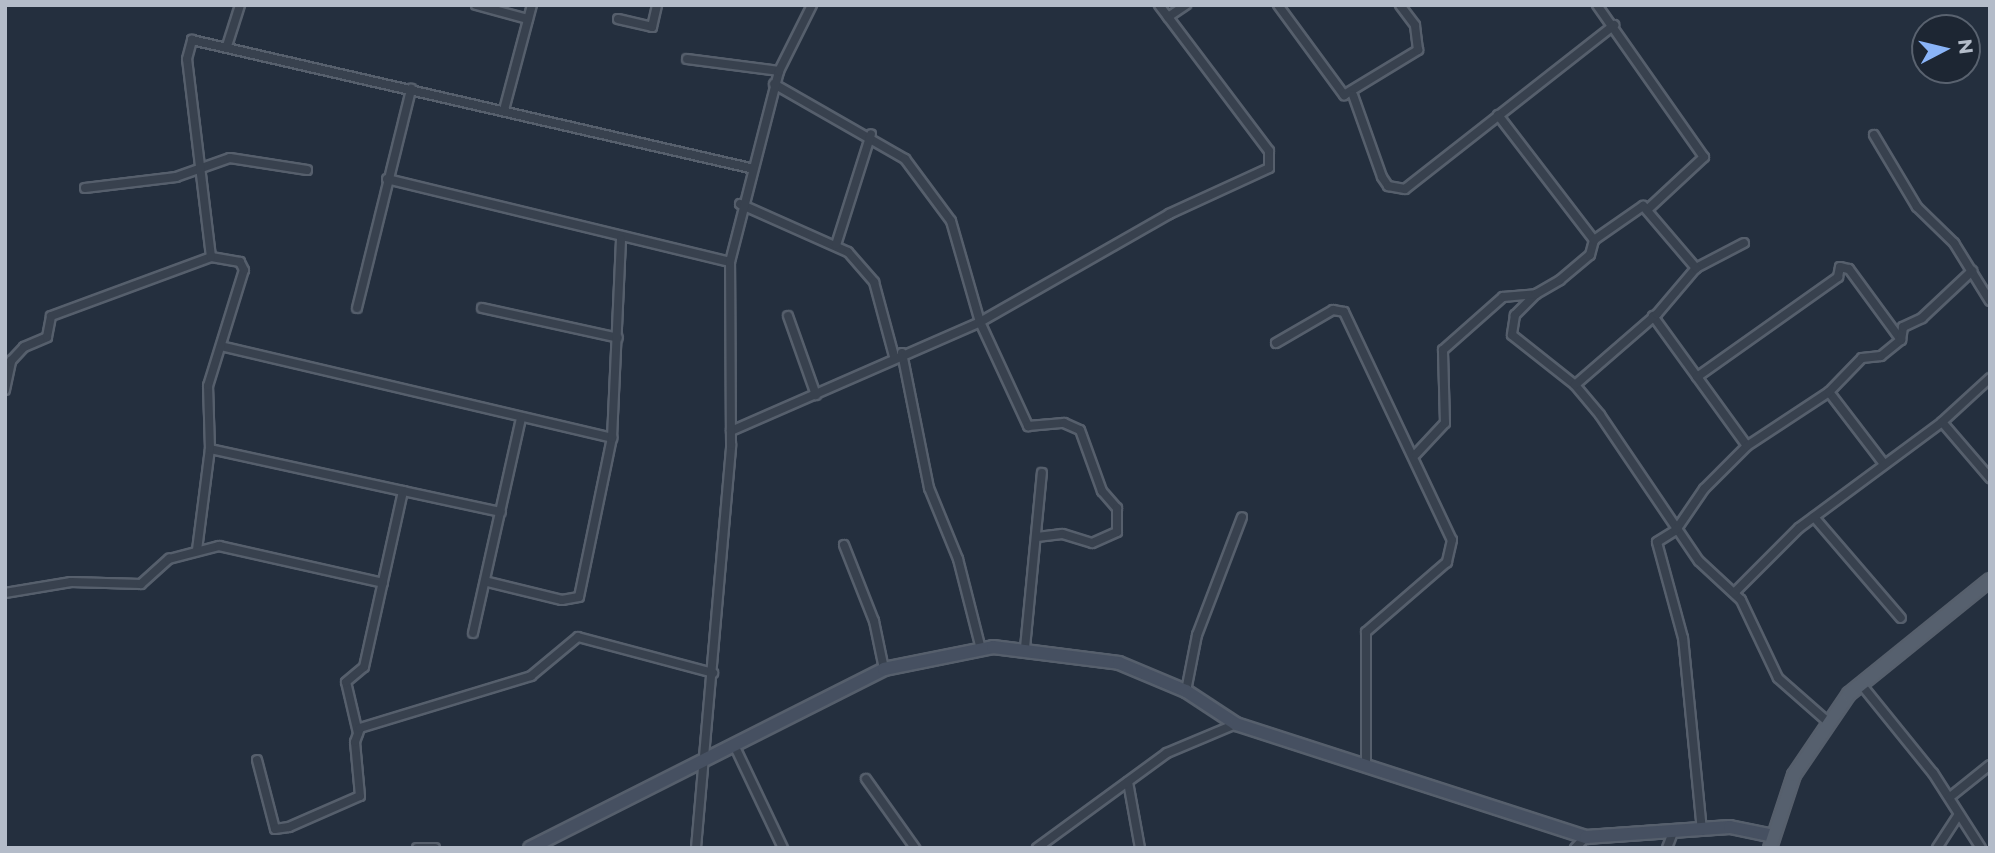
<!DOCTYPE html>
<html>
<head>
<meta charset="utf-8">
<style>
  body { margin:0 }
  #map { position:relative; width:1995px; height:853px; overflow:hidden; background:#242f3e; font-family:Montserrat,sans-serif }
  div>[style] { position:absolute }
  [style*='--x'] { left:calc(var(--x)*1px); top:calc(var(--y)*1px); width:calc(var(--w)*1px); rotate:calc(var(--a)*1deg) }
  .roads { filter:drop-shadow(2px 0 #565f6c) drop-shadow(-2px 0 #565f6c) drop-shadow(0 2px #565f6c) drop-shadow(0 -2px #565f6c) }
  .street>* { height:8px; margin:-4px; padding:0 4px; transform-origin:4px; border-radius:4px; background:#38414e }
  .secondary>* { height:12px; margin:-6px; padding:0 6px; transform-origin:6px; border-radius:6px; background:#465061 }
  .primary>* { height:12px; margin:-6px; padding:0 6px; transform-origin:6px; border-radius:6px; background:#56606e }
  span { translate:-50% -50%; white-space:nowrap; text-align:center; line-height:1.15; -webkit-text-stroke:7px #1d2633; paint-order:stroke }
  .frame { position:absolute; inset:0; border:7px solid #b4bcc9; pointer-events:none }
  .north { position:absolute; left:1911px; top:14px; width:70px; height:70px; box-sizing:border-box; background:#1d2633; border:2px solid #59626f; border-radius:50%; rotate:83deg; font-size:19px; font-weight:700; line-height:28px; text-align:center; color:#b4bcc9 }
  .north::after { content:''; display:block; margin:auto; width:24px; height:32px; background:#8ab4f8; clip-path:polygon(50% 0,100% 100%,50% 72%,0 100%) }
</style>
</head>
<body>
<div id="map">
  <div class="roads">
    <div class="street">
      <div style="--x:476;--y:5;--w:54;--a:15.1"></div>
      <div style="--x:1278;--y:5;--w:112;--a:53.7"></div>
      <div style="--x:1344;--y:95;--w:87;--a:-31.3"></div>
      <div style="--x:1418;--y:50;--w:25;--a:-97"></div>
      <div style="--x:1415;--y:25;--w:25;--a:-127"></div>
      <div style="--x:1597;--y:5;--w:186;--a:54.9"></div>
      <div style="--x:1704;--y:157;--w:76;--a:137.1"></div>
      <div style="--x:1168;--y:17;--w:22;--a:-34"></div>
      <div style="--x:618;--y:19;--w:35;--a:13"></div>
      <div style="--x:652;--y:27;--w:23;--a:-77"></div>
      <div style="--x:227;--y:46;--w:43;--a:-72.4"></div>
      <div style="--x:687;--y:59;--w:93;--a:7.4"></div>
      <div style="--x:774;--y:84;--w:151;--a:29.8"></div>
      <div style="--x:905;--y:159;--w:77;--a:53.4"></div>
      <div style="--x:951;--y:221;--w:105;--a:74"></div>
      <div style="--x:980;--y:322;--w:115;--a:65.2"></div>
      <div style="--x:1028;--y:426;--w:36;--a:-5"></div>
      <div style="--x:1064;--y:423;--w:17;--a:24"></div>
      <div style="--x:1080;--y:430;--w:65;--a:70.2"></div>
      <div style="--x:1102;--y:491;--w:23;--a:49"></div>
      <div style="--x:1117;--y:508;--w:24;--a:90"></div>
      <div style="--x:1117;--y:532;--w:27;--a:156"></div>
      <div style="--x:1092;--y:543;--w:31;--a:-163"></div>
      <div style="--x:1062;--y:534;--w:23;--a:173"></div>
      <div style="--x:1353;--y:95;--w:87;--a:70.5"></div>
      <div style="--x:1382;--y:177;--w:11;--a:56"></div>
      <div style="--x:1388;--y:186;--w:17;--a:10"></div>
      <div style="--x:1405;--y:189;--w:266;--a:-38.1"></div>
      <div style="--x:504;--y:110;--w:109;--a:-75.1"></div>
      <div style="--x:1498;--y:115;--w:158;--a:52.5"></div>
      <div style="--x:1874;--y:135;--w:84;--a:59.2"></div>
      <div style="--x:1917;--y:207;--w:52;--a:44.2"></div>
      <div style="--x:1954;--y:243;--w:68;--a:58.2"></div>
      <div style="--x:387;--y:179;--w:353;--a:13.6"></div>
      <div style="--x:85;--y:188;--w:92;--a:-6.9"></div>
      <div style="--x:176;--y:177;--w:57;--a:-19.4"></div>
      <div style="--x:230;--y:158;--w:78;--a:8.9"></div>
      <div style="--x:740;--y:204;--w:118;--a:24"></div>
      <div style="--x:848;--y:252;--w:40;--a:49"></div>
      <div style="--x:874;--y:282;--w:77;--a:74.9"></div>
      <div style="--x:836;--y:245;--w:116;--a:-72.5"></div>
      <div style="--x:1536;--y:294;--w:30;--a:135"></div>
      <div style="--x:1515;--y:315;--w:20;--a:99"></div>
      <div style="--x:1512;--y:335;--w:80;--a:38.4"></div>
      <div style="--x:1575;--y:385;--w:39;--a:50"></div>
      <div style="--x:1600;--y:415;--w:176;--a:55.9"></div>
      <div style="--x:1699;--y:561;--w:57;--a:42.9"></div>
      <div style="--x:1741;--y:600;--w:86;--a:64.6"></div>
      <div style="--x:1778;--y:678;--w:67;--a:41.3"></div>
      <div style="--x:357;--y:308;--w:226;--a:-76.1"></div>
      <div style="--x:482;--y:308;--w:139;--a:12.4"></div>
      <div style="--x:788;--y:316;--w:84;--a:70.5"></div>
      <div style="--x:1653;--y:316;--w:160;--a:54.1"></div>
      <div style="--x:1276;--y:343;--w:66;--a:-30.1"></div>
      <div style="--x:1333;--y:310;--w:11;--a:10"></div>
      <div style="--x:1344;--y:312;--w:252;--a:64.7"></div>
      <div style="--x:1452;--y:540;--w:23;--a:103"></div>
      <div style="--x:1447;--y:562;--w:107;--a:139.2"></div>
      <div style="--x:1366;--y:632;--w:132;--a:90"></div>
      <div style="--x:225;--y:347;--w:398;--a:13.2"></div>
      <div style="--x:902;--y:353;--w:138;--a:78.7"></div>
      <div style="--x:929;--y:488;--w:77;--a:67.8"></div>
      <div style="--x:958;--y:559;--w:93;--a:75.7"></div>
      <div style="--x:1697;--y:377;--w:173;--a:-35.3"></div>
      <div style="--x:1838;--y:277;--w:10;--a:-79"></div>
      <div style="--x:1840;--y:267;--w:9;--a:13"></div>
      <div style="--x:1849;--y:269;--w:88;--a:53.8"></div>
      <div style="--x:1575;--y:385;--w:108;--a:-40.9"></div>
      <div style="--x:1657;--y:314;--w:60;--a:-49.7"></div>
      <div style="--x:1696;--y:268;--w:54;--a:-27.5"></div>
      <div style="--x:5;--y:390;--w:30;--a:-78"></div>
      <div style="--x:11;--y:361;--w:19;--a:-47"></div>
      <div style="--x:24;--y:347;--w:25;--a:-23"></div>
      <div style="--x:47;--y:337;--w:21;--a:-79"></div>
      <div style="--x:51;--y:316;--w:171;--a:-20.2"></div>
      <div style="--x:1829;--y:392;--w:91;--a:52.6"></div>
      <div style="--x:1942;--y:422;--w:74;--a:49.4"></div>
      <div style="--x:731;--y:431;--w:272;--a:-23.6"></div>
      <div style="--x:980;--y:322;--w:218;--a:-29.7"></div>
      <div style="--x:1169;--y:214;--w:110;--a:-24.7"></div>
      <div style="--x:1269;--y:168;--w:17;--a:-90"></div>
      <div style="--x:1269;--y:151;--w:183;--a:-127"></div>
      <div style="--x:210;--y:449;--w:198;--a:12.3"></div>
      <div style="--x:1416;--y:454;--w:42;--a:-46.9"></div>
      <div style="--x:1445;--y:423;--w:73;--a:-91.6"></div>
      <div style="--x:1443;--y:350;--w:80;--a:-41.5"></div>
      <div style="--x:1503;--y:297;--w:33;--a:-5"></div>
      <div style="--x:1536;--y:294;--w:28;--a:-30"></div>
      <div style="--x:1560;--y:280;--w:39;--a:-40"></div>
      <div style="--x:1590;--y:255;--w:16;--a:-75"></div>
      <div style="--x:1594;--y:240;--w:60;--a:-34.8"></div>
      <div style="--x:1643;--y:206;--w:82;--a:49.5"></div>
      <div style="--x:1814;--y:517;--w:133;--a:49.3"></div>
      <div style="--x:844;--y:545;--w:82;--a:68.5"></div>
      <div style="--x:874;--y:621;--w:49;--a:78.2"></div>
      <div style="--x:197;--y:550;--w:102;--a:-82.7"></div>
      <div style="--x:210;--y:449;--w:63;--a:-91.8"></div>
      <div style="--x:208;--y:386;--w:121;--a:-72.8"></div>
      <div style="--x:244;--y:270;--w:9;--a:-117"></div>
      <div style="--x:240;--y:262;--w:29;--a:-170"></div>
      <div style="--x:211;--y:257;--w:199;--a:-96.9"></div>
      <div style="--x:187;--y:59;--w:20;--a:-75"></div>
      <div style="--x:192;--y:40;--w:572;--a:12.92"></div>
      <div style="--x:488;--y:582;--w:76;--a:13.7"></div>
      <div style="--x:562;--y:600;--w:17;--a:-10"></div>
      <div style="--x:579;--y:597;--w:162;--a:-78.3"></div>
      <div style="--x:612;--y:438;--w:199;--a:-87.4"></div>
      <div style="--x:5;--y:593;--w:67;--a:-9.5"></div>
      <div style="--x:71;--y:582;--w:70;--a:1.6"></div>
      <div style="--x:141;--y:584;--w:38;--a:-42"></div>
      <div style="--x:169;--y:559;--w:52;--a:-14.6"></div>
      <div style="--x:219;--y:546;--w:168;--a:12.7"></div>
      <div style="--x:1734;--y:593;--w:92;--a:-45"></div>
      <div style="--x:1799;--y:528;--w:178;--a:-36.5"></div>
      <div style="--x:1942;--y:422;--w:65;--a:-42.5"></div>
      <div style="--x:473;--y:633;--w:220;--a:-77.4"></div>
      <div style="--x:1025;--y:648;--w:176;--a:-84.5"></div>
      <div style="--x:1860;--y:683;--w:116;--a:51"></div>
      <div style="--x:1933;--y:773;--w:89;--a:57.4"></div>
      <div style="--x:1186;--y:691;--w:57;--a:-78.9"></div>
      <div style="--x:1197;--y:635;--w:126;--a:-69.1"></div>
      <div style="--x:358;--y:733;--w:52;--a:-103.2"></div>
      <div style="--x:346;--y:682;--w:23;--a:-40"></div>
      <div style="--x:364;--y:667;--w:180;--a:-77.5"></div>
      <div style="--x:403;--y:491;--w:100;--a:12.1"></div>
      <div style="--x:735;--y:747;--w:112;--a:64.6"></div>
      <div style="--x:257;--y:760;--w:71;--a:75.4"></div>
      <div style="--x:275;--y:829;--w:14;--a:-8"></div>
      <div style="--x:289;--y:827;--w:77;--a:-23.6"></div>
      <div style="--x:360;--y:796;--w:54;--a:-95.3"></div>
      <div style="--x:355;--y:742;--w:15;--a:-70"></div>
      <div style="--x:360;--y:728;--w:179;--a:-16.9"></div>
      <div style="--x:531;--y:676;--w:61;--a:-39.7"></div>
      <div style="--x:578;--y:637;--w:140;--a:14.9"></div>
      <div style="--x:866;--y:779;--w:85;--a:54.6"></div>
      <div style="--x:1128;--y:782;--w:67;--a:79.7"></div>
      <div style="--x:1950;--y:797;--w:51;--a:-38.7"></div>
      <div style="--x:1702;--y:831;--w:194;--a:-95.6"></div>
      <div style="--x:1683;--y:638;--w:99;--a:-105.2"></div>
      <div style="--x:1657;--y:542;--w:22;--a:-32"></div>
      <div style="--x:1676;--y:530;--w:50;--a:-55.7"></div>
      <div style="--x:1704;--y:489;--w:61;--a:-45"></div>
      <div style="--x:1747;--y:446;--w:98;--a:-33.4"></div>
      <div style="--x:1829;--y:392;--w:47;--a:-45.9"></div>
      <div style="--x:1862;--y:358;--w:19;--a:-6"></div>
      <div style="--x:1881;--y:356;--w:26;--a:-39"></div>
      <div style="--x:1901;--y:340;--w:13;--a:-81"></div>
      <div style="--x:1903;--y:327;--w:21;--a:-25"></div>
      <div style="--x:1922;--y:318;--w:69;--a:-43.2"></div>
      <div style="--x:417;--y:848;--w:18;--a:0"></div>
      <div style="--x:696;--y:848;--w:405;--a:-85"></div>
      <div style="--x:731;--y:445;--w:183;--a:-90.3"></div>
      <div style="--x:730;--y:262;--w:197;--a:-75.6"></div>
      <div style="--x:779;--y:71;--w:74;--a:-63.4"></div>
      <div style="--x:1037;--y:848;--w:161;--a:-36.2"></div>
      <div style="--x:1167;--y:753;--w:75;--a:-22.8"></div>
      <div style="--x:1575;--y:848;--w:16;--a:-45"></div>
      <div style="--x:1667;--y:848;--w:19;--a:-69"></div>
      <div style="--x:1937;--y:848;--w:38;--a:-57"></div>
    </div>
    <div class="secondary">
      <div style="--x:530;--y:848;--w:397;--a:-26.8"></div>
      <div style="--x:884;--y:669;--w:111;--a:-11.4"></div>
      <div style="--x:993;--y:647;--w:127;--a:7.2"></div>
      <div style="--x:1119;--y:663;--w:73;--a:22.7"></div>
      <div style="--x:1186;--y:691;--w:60;--a:33.4"></div>
      <div style="--x:1236;--y:724;--w:368;--a:17.9"></div>
      <div style="--x:1586;--y:837;--w:144;--a:-4"></div>
      <div style="--x:1730;--y:827;--w:44;--a:11.8"></div>
    </div>
    <div class="primary">
      <div style="--x:1770;--y:848;--w:77;--a:-71.8"></div>
      <div style="--x:1794;--y:775;--w:98;--a:-55.8"></div>
      <div style="--x:1849;--y:694;--w:181;--a:-39"></div>
    </div>
  </div>
  <div class="frame"></div>
  <div class="north">N</div>
</div>
</body>
</html>
